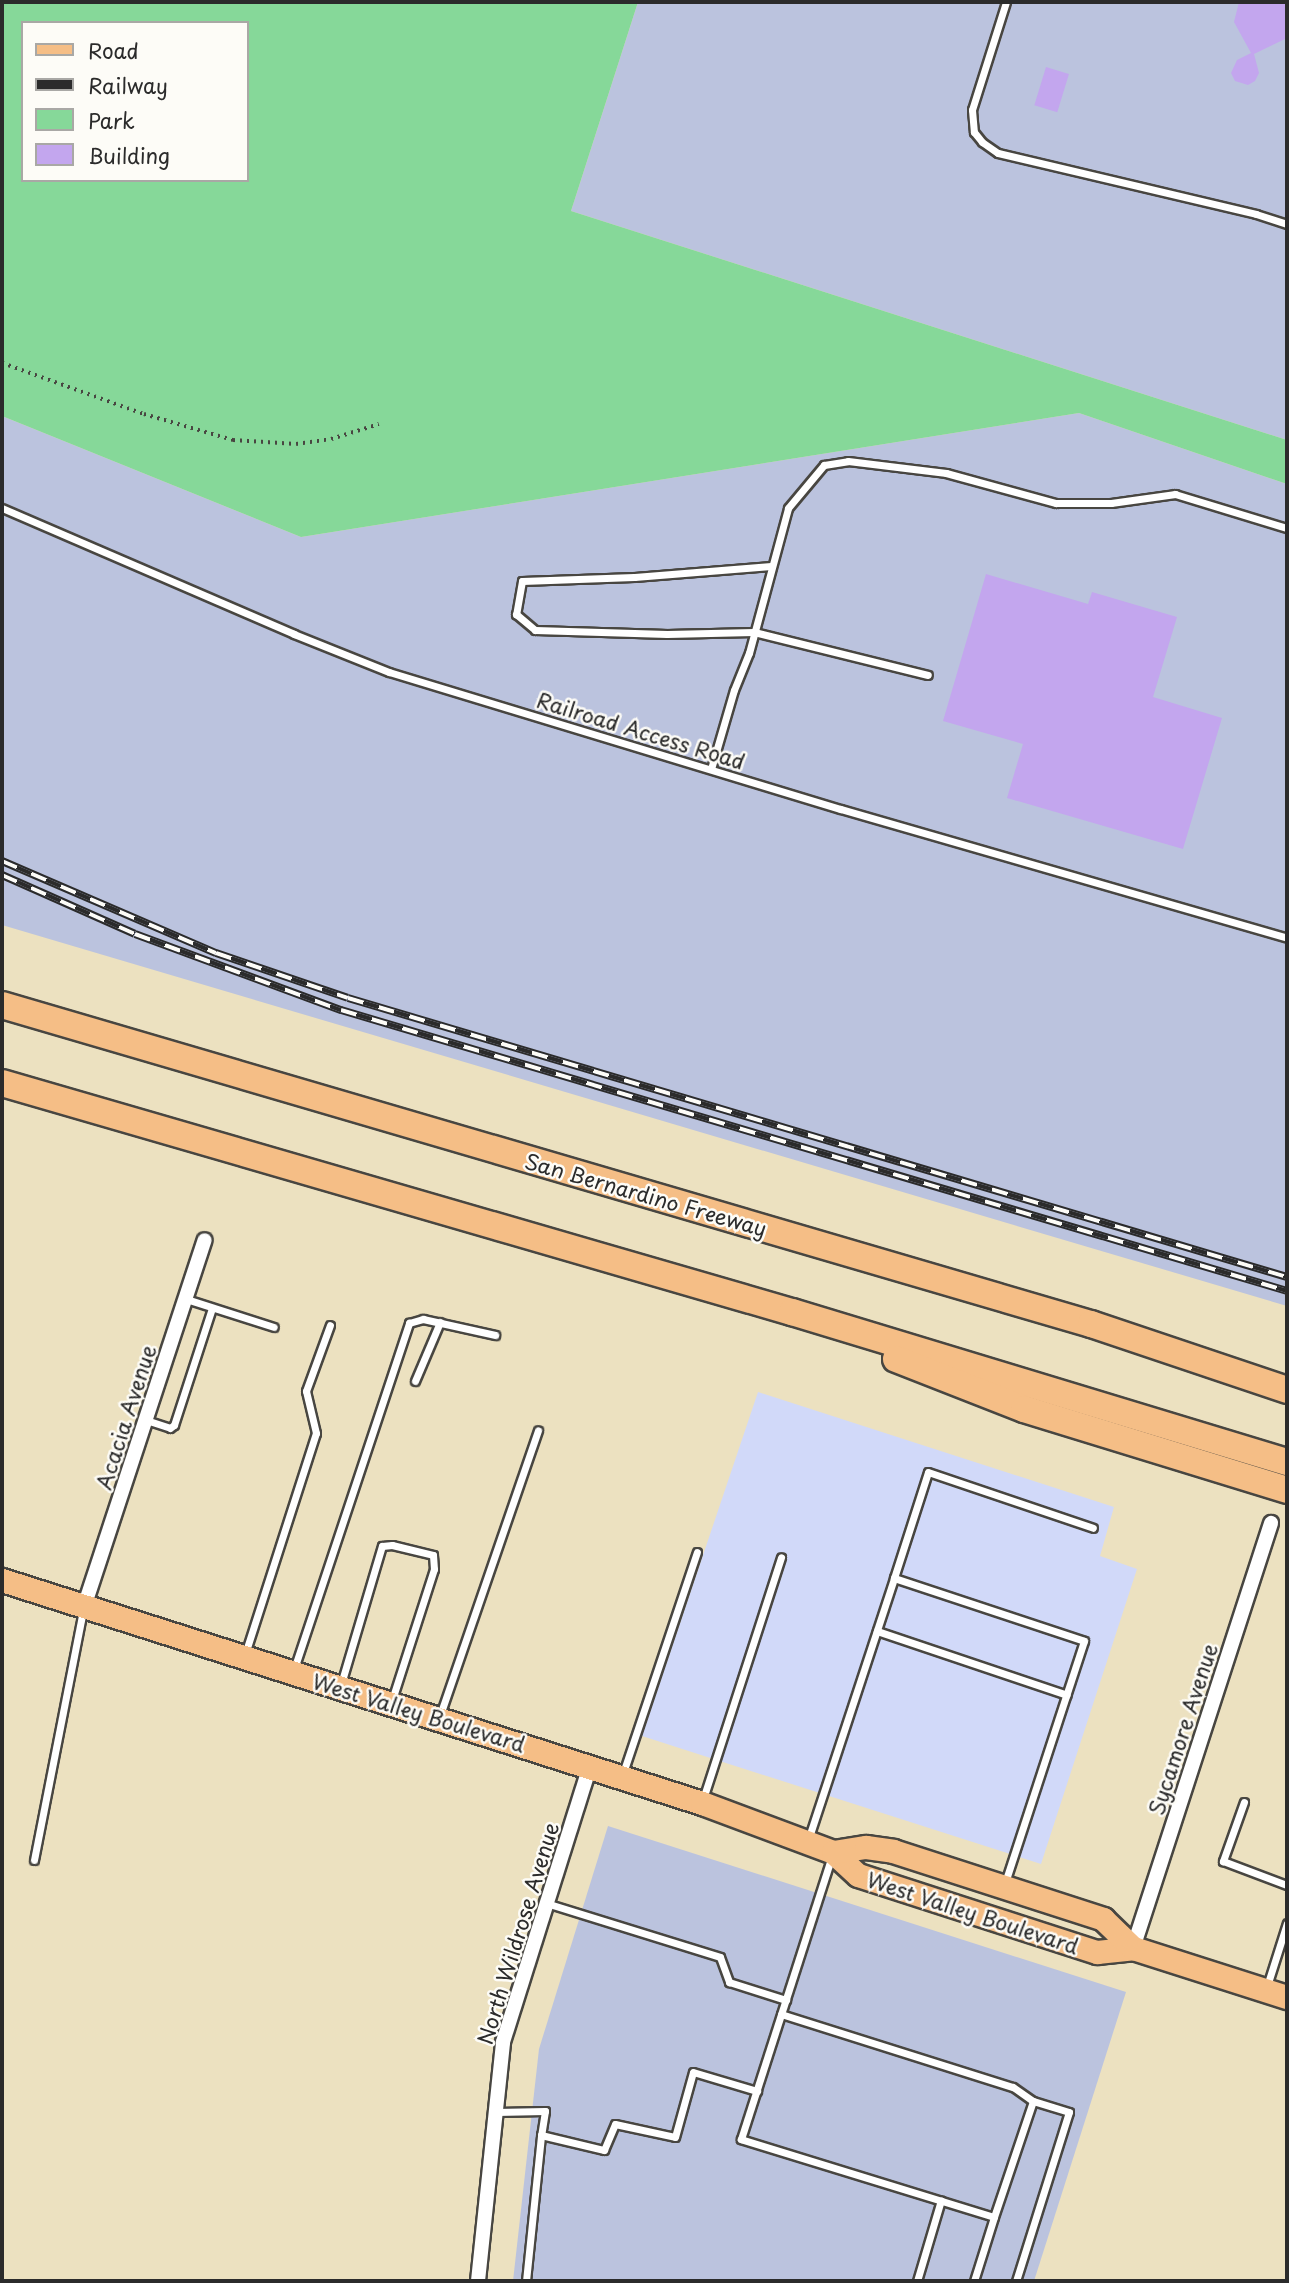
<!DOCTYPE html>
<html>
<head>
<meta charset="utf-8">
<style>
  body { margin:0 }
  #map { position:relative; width:1289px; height:2283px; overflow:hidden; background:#ece1c0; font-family:"Playpen Sans",sans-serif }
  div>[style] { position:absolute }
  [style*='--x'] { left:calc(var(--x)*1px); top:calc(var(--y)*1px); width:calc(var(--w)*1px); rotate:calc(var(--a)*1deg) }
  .built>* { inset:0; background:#d1d9f9 }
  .industrial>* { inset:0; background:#bbc3de }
  .green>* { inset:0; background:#86d899 }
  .building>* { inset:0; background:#c3a6ee; transform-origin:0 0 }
  .path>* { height:3.5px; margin-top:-1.75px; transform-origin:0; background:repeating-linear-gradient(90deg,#484641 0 2px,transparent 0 7px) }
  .roads { filter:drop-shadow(2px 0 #484641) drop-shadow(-2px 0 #484641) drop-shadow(0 2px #484641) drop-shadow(0 -2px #484641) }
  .lane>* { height:7px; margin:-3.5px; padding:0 3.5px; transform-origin:3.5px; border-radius:3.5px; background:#fff }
  .street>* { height:14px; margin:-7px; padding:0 7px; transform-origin:7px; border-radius:7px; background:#fff }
  .primary>* { height:23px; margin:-11.5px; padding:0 11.5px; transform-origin:11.5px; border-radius:11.5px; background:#f5be86 }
  .highway>* { height:26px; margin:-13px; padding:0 13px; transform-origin:13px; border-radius:13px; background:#f5be86 }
  .rail>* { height:8px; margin-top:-4px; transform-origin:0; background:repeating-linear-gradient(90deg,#fdfcf7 0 16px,#2b2b2b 0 32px); box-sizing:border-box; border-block:2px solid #2b2b2b }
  span { translate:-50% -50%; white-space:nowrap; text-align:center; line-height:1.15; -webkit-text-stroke:5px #fdfcf7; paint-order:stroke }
  .street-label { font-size:21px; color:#2b2b2b }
  .frame { position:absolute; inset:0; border:4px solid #2b2b2b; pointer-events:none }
  .legend { position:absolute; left:21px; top:21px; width:228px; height:161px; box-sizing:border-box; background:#fdfcf7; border:2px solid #a9a8a5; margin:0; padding:9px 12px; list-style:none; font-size:21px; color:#2b2b2b }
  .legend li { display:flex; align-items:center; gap:14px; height:35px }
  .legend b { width:35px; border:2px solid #a9a8a5 }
</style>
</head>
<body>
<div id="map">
  <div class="built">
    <div style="clip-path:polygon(758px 1392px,1114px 1507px,1100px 1556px,1137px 1569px,1041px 1864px,642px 1736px)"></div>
  </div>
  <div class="industrial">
    <div style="clip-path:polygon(638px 2px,1287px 2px,1287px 440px,571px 211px)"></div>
    <div style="clip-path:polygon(1079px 413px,1287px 484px,1287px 1306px,2px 925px,2px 416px,301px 537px)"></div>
    <div style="clip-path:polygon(608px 1826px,1126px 1992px,1034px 2281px,513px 2281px,539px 2049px)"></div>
  </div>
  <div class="green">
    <div style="clip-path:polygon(evenodd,2px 2px,638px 2px,571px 211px,1287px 440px,1287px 484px,1079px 413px,301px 537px,2px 416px,2px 2px,23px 23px,247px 23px,247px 180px,23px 180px,23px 23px)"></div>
  </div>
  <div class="building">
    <div style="clip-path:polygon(1239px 2px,1287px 2px,1287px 38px,1254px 54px,1259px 73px,1255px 81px,1248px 85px,1235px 81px,1231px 73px,1237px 60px,1251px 53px,1234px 22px)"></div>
    <div style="left:1046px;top:67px;width:24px;height:40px;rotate:17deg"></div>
    <div style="clip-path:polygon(986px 574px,1088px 604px,1092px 592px,1177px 617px,1153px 697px,1222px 718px,1183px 849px,1007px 798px,1023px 744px,943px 721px)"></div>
  </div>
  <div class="path">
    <div style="--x:2;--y:363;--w:151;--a:19.8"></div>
    <div style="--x:144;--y:414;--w:93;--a:16.3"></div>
    <div style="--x:233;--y:440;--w:63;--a:3.6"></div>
    <div style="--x:296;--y:444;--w:35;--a:-8"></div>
    <div style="--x:331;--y:439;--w:50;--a:-17.4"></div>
  </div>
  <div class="roads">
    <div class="lane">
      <div style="--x:1006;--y:2;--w:113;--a:107.5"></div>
      <div style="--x:972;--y:110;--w:22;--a:85"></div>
      <div style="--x:974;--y:132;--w:13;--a:51"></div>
      <div style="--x:982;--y:142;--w:19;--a:35"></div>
      <div style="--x:998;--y:153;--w:265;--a:13.3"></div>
      <div style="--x:1256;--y:214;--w:33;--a:18"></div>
      <div style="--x:2;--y:508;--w:318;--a:23.3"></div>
      <div style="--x:294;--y:634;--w:102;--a:21.8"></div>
      <div style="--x:389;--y:672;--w:472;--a:16.9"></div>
      <div style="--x:841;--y:809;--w:464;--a:16.1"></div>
      <div style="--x:771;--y:566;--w:137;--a:175.4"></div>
      <div style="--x:634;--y:577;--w:112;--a:178"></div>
      <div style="--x:522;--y:581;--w:34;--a:100"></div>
      <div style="--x:516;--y:614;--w:25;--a:40"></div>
      <div style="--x:535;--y:630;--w:132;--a:1.7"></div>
      <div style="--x:667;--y:634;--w:87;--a:-1.3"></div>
      <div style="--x:754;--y:632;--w:179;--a:13.9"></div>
      <div style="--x:711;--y:769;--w:82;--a:-73.8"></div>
      <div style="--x:734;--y:690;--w:40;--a:-68"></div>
      <div style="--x:749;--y:653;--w:150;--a:-74.9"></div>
      <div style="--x:788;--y:508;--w:56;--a:-50.1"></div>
      <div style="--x:824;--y:465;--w:24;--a:-9"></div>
      <div style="--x:848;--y:461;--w:99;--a:7"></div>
      <div style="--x:946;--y:473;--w:114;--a:15.3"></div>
      <div style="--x:1056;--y:503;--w:55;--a:0"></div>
      <div style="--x:1111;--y:503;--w:65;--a:-8"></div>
      <div style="--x:1175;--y:494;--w:117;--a:16.9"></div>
      <div style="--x:186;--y:1299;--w:92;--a:17.7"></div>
      <div style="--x:415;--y:1381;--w:64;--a:-67"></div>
      <div style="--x:146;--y:1420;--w:25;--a:18"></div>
      <div style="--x:170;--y:1428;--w:5;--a:-37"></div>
      <div style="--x:174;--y:1425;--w:123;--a:-72"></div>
      <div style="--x:894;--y:1578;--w:111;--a:-72.2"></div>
      <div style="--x:928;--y:1472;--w:174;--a:18.7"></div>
      <div style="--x:877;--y:1631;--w:200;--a:18.6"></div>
      <div style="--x:245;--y:1654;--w:232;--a:-72.2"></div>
      <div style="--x:316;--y:1433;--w:43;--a:-103.4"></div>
      <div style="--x:306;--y:1391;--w:70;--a:-70"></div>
      <div style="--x:294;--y:1669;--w:365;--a:-71.6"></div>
      <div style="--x:409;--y:1323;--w:15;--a:-16"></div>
      <div style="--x:423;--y:1319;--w:74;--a:12.5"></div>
      <div style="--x:341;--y:1684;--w:144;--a:-73.5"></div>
      <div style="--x:382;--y:1546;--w:10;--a:-6"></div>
      <div style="--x:392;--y:1545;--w:42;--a:13.7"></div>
      <div style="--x:433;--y:1555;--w:14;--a:86"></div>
      <div style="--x:434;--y:1569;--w:138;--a:107.8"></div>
      <div style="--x:440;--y:1715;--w:301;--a:-71"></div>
      <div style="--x:623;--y:1773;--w:233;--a:-71.5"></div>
      <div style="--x:703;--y:1799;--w:254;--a:-72.1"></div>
      <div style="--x:1244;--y:1802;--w:63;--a:109.6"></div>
      <div style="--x:1223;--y:1861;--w:68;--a:20.6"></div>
      <div style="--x:808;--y:1840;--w:276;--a:-71.8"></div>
      <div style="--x:894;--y:1578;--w:200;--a:18.3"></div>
      <div style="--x:1084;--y:1641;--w:255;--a:108.1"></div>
      <div style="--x:34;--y:1860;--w:254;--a:-78.9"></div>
      <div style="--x:546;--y:1903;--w:182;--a:17.2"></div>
      <div style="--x:720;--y:1957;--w:27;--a:70"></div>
      <div style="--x:729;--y:1982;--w:60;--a:17.5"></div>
      <div style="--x:1267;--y:1986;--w:66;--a:-72.4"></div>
      <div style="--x:781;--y:2014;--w:243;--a:17.5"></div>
      <div style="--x:1013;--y:2087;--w:24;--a:35"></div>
      <div style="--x:1033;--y:2101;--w:122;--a:108.6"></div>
      <div style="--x:994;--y:2217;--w:265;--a:-162.9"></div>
      <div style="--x:741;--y:2139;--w:297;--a:-72.2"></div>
      <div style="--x:496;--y:2112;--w:49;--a:-1.2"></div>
      <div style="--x:545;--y:2111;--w:24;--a:99"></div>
      <div style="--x:541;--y:2135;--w:65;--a:13.4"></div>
      <div style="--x:604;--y:2150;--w:28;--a:-67"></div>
      <div style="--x:615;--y:2124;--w:61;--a:12.2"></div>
      <div style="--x:675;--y:2137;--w:67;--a:-74.5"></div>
      <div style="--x:693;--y:2072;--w:67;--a:16.5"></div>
      <div style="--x:526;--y:2281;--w:147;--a:-84.1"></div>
      <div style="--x:917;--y:2281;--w:84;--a:-73.5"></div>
      <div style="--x:974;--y:2281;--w:67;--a:-72.6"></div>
      <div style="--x:1016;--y:2281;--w:177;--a:-72.6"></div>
      <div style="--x:1069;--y:2112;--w:38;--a:-163"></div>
    </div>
    <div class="street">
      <div style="--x:84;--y:1607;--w:386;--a:-71.8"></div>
      <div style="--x:1133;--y:1948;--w:447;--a:-72"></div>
      <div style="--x:478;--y:2281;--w:240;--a:-84"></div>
      <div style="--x:503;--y:2042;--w:289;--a:-72.5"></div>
    </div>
    <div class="primary">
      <div style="--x:2;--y:1580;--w:735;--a:17.67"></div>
      <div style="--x:702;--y:1803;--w:140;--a:20.5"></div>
      <div style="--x:833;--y:1852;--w:34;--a:43"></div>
      <div style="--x:858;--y:1875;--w:251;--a:17.9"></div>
      <div style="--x:1097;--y:1952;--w:36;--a:-6"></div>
      <div style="--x:1133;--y:1948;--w:162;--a:17.7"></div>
      <div style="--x:833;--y:1852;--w:33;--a:-9"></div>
      <div style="--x:866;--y:1847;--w:27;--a:8"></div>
      <div style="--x:893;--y:1851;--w:221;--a:17.9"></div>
      <div style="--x:1103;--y:1919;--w:42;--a:44"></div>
    </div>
    <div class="highway">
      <div style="--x:2;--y:1005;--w:1135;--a:16.33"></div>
      <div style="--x:1091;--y:1324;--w:207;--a:18.6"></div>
      <div style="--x:2;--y:1083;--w:823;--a:16.17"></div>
      <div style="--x:792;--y:1312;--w:517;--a:16.86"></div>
      <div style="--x:896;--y:1359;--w:137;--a:21.3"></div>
      <div style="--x:1024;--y:1409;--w:275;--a:17.1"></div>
    </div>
  </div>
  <div class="rail">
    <div style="--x:2;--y:861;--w:233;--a:23.3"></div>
    <div style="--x:216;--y:953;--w:139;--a:18.8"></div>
    <div style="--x:348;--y:998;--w:980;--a:16.55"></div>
    <div style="--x:2;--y:875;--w:145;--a:23.9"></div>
    <div style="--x:135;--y:934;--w:220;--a:20.3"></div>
    <div style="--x:341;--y:1010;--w:987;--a:16.54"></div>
  </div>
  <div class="street-label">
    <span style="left:641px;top:730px;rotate:17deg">Railroad Access Road</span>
    <span style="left:646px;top:1194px;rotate:16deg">San Bernardino Freeway</span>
    <span style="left:125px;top:1417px;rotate:-72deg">Acacia Avenue</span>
    <span style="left:419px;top:1712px;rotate:17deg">West Valley Boulevard</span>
    <span style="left:1182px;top:1729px;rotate:-72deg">Sycamore Avenue</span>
    <span style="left:973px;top:1912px;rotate:18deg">West Valley Boulevard</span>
    <span style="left:517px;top:1933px;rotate:-73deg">North Wildrose Avenue</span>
  </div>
  <div class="frame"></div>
  <ul class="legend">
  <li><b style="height:9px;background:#f5be86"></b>Road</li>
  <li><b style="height:9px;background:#2b2b2b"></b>Railway</li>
  <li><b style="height:19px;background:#86d899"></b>Park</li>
  <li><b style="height:19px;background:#c3a6ee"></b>Building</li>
  </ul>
</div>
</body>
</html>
